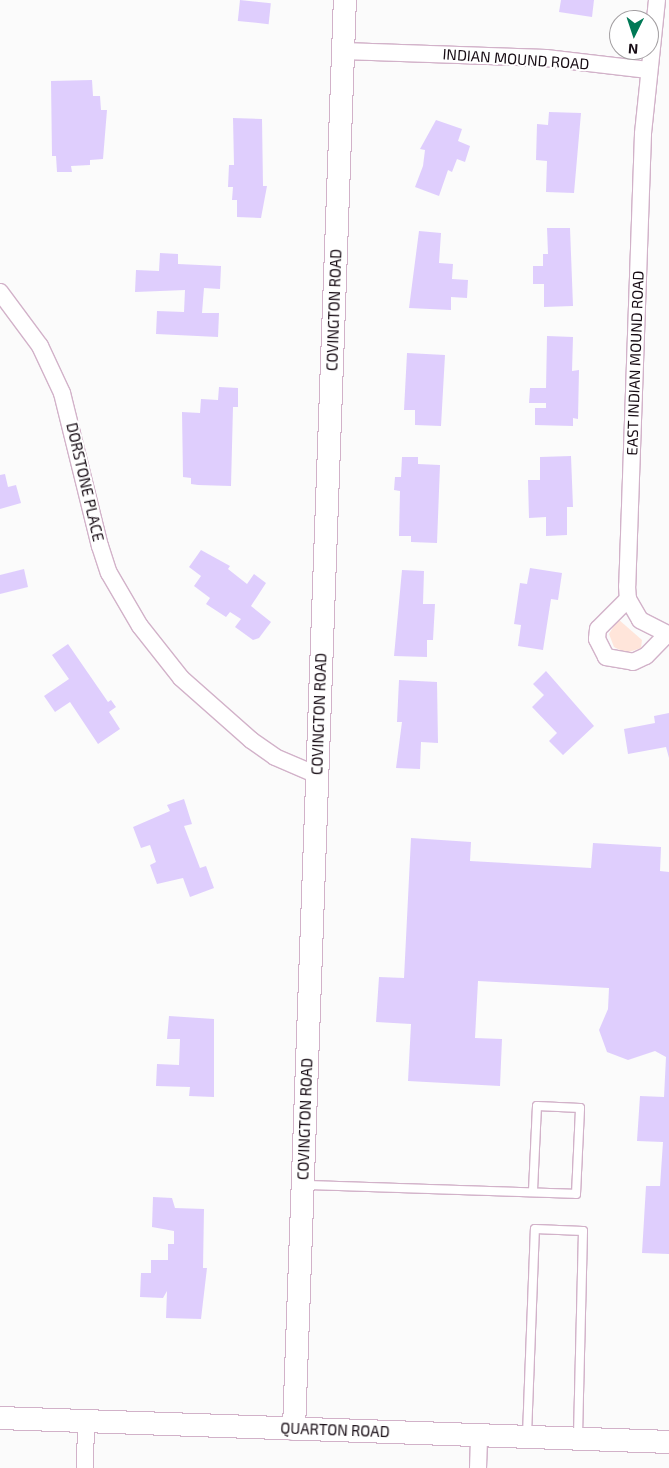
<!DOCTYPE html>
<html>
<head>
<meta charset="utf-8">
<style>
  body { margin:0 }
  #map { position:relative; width:669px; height:1468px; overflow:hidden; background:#fbfbfb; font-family:"Exo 2",sans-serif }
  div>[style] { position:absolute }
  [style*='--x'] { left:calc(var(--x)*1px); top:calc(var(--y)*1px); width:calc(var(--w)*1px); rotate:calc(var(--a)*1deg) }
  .green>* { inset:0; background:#ffe5da }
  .building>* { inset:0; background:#dfcefd; transform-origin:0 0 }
  .roads { filter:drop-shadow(1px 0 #d2b2c9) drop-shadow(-1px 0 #d2b2c9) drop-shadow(0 1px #d2b2c9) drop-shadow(0 -1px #d2b2c9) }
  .lane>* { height:8px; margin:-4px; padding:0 4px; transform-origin:4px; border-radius:4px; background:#fff }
  .street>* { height:16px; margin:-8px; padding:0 8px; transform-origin:8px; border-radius:8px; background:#fff }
  .secondary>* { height:22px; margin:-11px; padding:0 11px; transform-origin:11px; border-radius:11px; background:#fff }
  span { translate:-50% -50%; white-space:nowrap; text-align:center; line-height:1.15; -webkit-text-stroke:4px #fff; paint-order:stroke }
  .street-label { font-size:15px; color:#170c14 }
  .north { position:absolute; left:609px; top:10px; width:50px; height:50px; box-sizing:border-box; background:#fff; border:1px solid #a29ea1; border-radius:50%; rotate:184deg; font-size:14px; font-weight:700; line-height:20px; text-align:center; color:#170c14 }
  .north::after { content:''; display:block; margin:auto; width:18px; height:22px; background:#007956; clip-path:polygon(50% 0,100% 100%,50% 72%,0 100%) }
</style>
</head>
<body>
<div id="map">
  <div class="green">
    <div style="clip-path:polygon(618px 619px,642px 640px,641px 648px,626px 653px,614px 647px,609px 634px)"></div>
  </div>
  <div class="building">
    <div style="left:240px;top:0;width:31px;height:21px;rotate:6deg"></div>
    <div style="clip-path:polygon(561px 0,594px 0,592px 17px,559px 12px)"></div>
    <div style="clip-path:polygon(92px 80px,93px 96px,100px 96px,101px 110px,107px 110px,103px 159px,90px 160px,90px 165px,71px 166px,72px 172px,57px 172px,56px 156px,52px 156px,51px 81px)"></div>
    <div style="clip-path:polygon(549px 112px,581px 113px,574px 193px,546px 192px,547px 161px,536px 160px,537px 124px,548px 125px)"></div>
    <div style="clip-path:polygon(233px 118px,262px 119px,263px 186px,267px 186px,261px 218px,237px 217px,237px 200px,232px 200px,233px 187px,228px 187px,229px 165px,234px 165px)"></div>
    <div style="clip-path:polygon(436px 120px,462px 129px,458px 141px,470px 146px,465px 162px,457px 159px,452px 172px,448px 170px,439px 196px,415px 187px,423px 166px,425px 150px,420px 149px)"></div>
    <div style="clip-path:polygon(547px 228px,570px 228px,573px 306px,544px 307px,544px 284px,533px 284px,533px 266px,543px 266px,543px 254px,548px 254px)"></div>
    <div style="clip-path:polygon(419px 231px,441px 233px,439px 263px,453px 264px,452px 279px,468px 280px,467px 298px,451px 297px,451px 310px,409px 308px)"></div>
    <div style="clip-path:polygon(160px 253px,178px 254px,178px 264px,221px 266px,220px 289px,204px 288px,202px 313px,219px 313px,218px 337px,156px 334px,157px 311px,184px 312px,185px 290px,135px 292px,136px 270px,159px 271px)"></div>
    <div style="clip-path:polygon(547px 336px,573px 337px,572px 371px,579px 370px,578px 419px,573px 418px,573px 426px,535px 425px,535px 408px,546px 408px,546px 403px,529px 403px,530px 388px,546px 388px)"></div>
    <div style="clip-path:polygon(407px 353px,445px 355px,441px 426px,415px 425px,415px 410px,404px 410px)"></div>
    <div style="clip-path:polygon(219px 387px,238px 388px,238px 407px,233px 407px,231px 486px,198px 485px,191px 484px,191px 478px,183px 477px,182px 412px,200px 413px,201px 399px,218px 400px)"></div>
    <div style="clip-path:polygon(571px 456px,573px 507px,567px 507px,567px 535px,546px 536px,546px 517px,529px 518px,528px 480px,540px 480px,540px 457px)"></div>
    <div style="clip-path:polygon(402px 457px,418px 457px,418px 464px,440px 465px,437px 543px,411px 542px,411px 536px,399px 536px,400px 491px,394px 490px,395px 477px,401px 477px)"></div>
    <div style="clip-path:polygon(5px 474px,8px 487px,16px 485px,21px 503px,0 509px,0 475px)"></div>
    <div style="clip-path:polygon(201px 550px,230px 566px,228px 569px,247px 584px,254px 574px,266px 583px,251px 606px,271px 622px,259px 638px,253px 640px,235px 627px,241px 619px,230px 612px,226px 617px,206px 604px,210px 598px,194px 586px,201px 576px,189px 567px)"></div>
    <div style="clip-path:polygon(530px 568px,562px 573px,558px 600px,551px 599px,543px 650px,518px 646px,521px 625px,514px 624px,520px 583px,527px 584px)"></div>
    <div style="clip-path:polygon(24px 569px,28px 587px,0 594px,0 575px)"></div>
    <div style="clip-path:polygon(402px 570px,424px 571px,423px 604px,435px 604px,433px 640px,427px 640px,427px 657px,394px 656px)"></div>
    <div style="clip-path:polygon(68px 644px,108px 702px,111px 700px,116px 707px,109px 712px,120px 729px,98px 744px,70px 702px,55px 712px,44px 696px,69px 679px,52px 655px)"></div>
    <div style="clip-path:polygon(546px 671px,594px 726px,563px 755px,549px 741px,557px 733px,532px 707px,544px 695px,533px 684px)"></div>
    <div style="clip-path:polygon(399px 680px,437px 682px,438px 743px,421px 742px,420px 769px,396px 768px,402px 722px,397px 722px)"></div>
    <div style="clip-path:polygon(669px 713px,669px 758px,666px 747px,628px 754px,624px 729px,655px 723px,654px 716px)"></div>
    <div style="clip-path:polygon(184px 799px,192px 824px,184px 826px,200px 868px,206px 866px,214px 888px,190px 897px,183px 878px,157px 884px,150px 865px,156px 862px,150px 845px,141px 848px,133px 827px,170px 811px,167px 805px)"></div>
    <div style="clip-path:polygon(411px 838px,471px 842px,470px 861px,591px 868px,593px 843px,661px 847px,660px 871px,669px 872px,669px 1254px,642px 1253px,646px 1186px,660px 1186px,663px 1142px,637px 1141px,640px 1096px,664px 1097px,666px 1057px,655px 1051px,628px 1060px,607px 1052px,599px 1030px,608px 1009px,609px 988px,478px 981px,475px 1038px,502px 1039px,500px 1086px,408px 1081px,411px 1024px,376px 1022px,379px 977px,404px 978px)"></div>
    <div style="clip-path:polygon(169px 1016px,214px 1019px,214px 1097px,189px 1096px,190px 1087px,156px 1086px,157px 1064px,179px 1065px,180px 1039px,167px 1039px)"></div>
    <div style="clip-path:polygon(153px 1197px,172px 1198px,175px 1208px,204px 1209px,203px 1268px,207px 1268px,201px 1319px,166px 1318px,167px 1291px,163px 1298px,140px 1297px,141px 1273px,151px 1273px,151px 1260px,168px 1260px,168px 1244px,174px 1244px,174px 1231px,152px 1227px)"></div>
  </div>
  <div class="roads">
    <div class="lane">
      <div style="--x:305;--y:1185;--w:271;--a:1.9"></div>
      <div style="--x:576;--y:1194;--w:86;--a:-87.3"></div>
      <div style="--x:580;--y:1108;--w:43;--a:-177.3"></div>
      <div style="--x:537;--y:1106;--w:86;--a:92.7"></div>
      <div style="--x:527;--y:1435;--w:206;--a:-87.8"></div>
      <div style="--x:535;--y:1229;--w:48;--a:2.4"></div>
      <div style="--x:583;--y:1231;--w:206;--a:91.4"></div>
    </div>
    <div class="street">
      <div style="--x:657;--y:0;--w:135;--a:96"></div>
      <div style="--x:643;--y:134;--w:452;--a:92"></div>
      <div style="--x:627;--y:586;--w:13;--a:86"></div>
      <div style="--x:628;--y:599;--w:24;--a:60"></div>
      <div style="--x:640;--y:620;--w:33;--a:27"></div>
      <div style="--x:343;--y:51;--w:203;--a:2"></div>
      <div style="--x:546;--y:58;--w:103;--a:6.7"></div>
      <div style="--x:0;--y:292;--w:67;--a:53.5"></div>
      <div style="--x:40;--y:346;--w:52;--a:64.9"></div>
      <div style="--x:62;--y:393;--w:158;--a:76.1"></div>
      <div style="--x:100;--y:546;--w:28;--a:72"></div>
      <div style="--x:109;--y:573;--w:61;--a:59.7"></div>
      <div style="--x:140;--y:626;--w:66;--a:51.7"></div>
      <div style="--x:181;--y:678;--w:94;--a:41.5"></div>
      <div style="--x:251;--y:740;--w:29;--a:35"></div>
      <div style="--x:275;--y:757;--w:46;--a:23.2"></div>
      <div style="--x:628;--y:599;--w:42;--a:135"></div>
      <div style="--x:598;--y:629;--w:10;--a:96"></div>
      <div style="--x:597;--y:639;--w:20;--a:63"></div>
      <div style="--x:606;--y:657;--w:27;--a:10"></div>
      <div style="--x:633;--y:662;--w:14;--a:-25"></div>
      <div style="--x:646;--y:656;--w:29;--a:-46"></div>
      <div style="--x:85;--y:1468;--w:47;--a:-88.8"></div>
      <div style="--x:478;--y:1468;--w:33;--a:-88"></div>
    </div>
    <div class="secondary">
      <div style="--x:0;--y:1418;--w:669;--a:2.05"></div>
      <div style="--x:294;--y:1429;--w:1430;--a:-87.96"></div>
    </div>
  </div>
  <div class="street-label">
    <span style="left:516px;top:59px;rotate:4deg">INDIAN MOUND ROAD</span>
    <span style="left:334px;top:310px;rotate:-88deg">COVINGTON ROAD</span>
    <span style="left:635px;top:363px;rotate:-88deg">EAST INDIAN MOUND ROAD</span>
    <span style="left:85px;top:482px;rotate:77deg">DORSTONE PLACE</span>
    <span style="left:319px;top:714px;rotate:-88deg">COVINGTON ROAD</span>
    <span style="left:305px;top:1119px;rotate:-88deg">COVINGTON ROAD</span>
    <span style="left:335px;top:1430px;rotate:2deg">QUARTON ROAD</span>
  </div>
  <div class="north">N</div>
</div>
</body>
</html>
